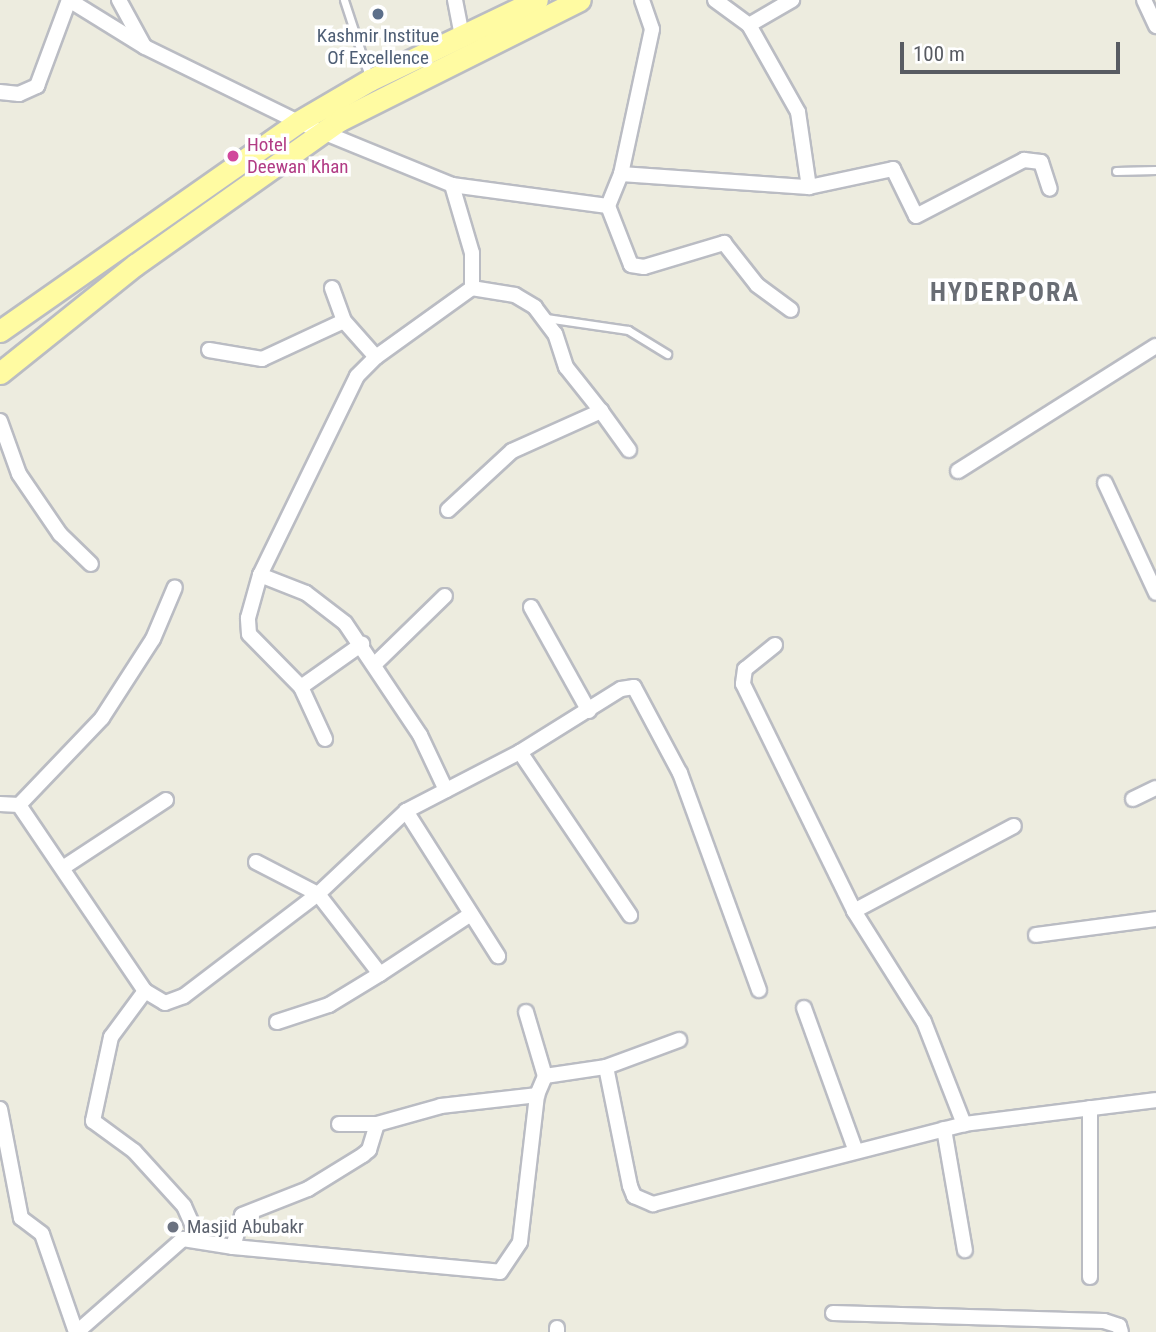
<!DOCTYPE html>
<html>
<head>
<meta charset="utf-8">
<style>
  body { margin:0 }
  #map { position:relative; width:1156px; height:1332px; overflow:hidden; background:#edecdf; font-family:"Roboto Condensed",sans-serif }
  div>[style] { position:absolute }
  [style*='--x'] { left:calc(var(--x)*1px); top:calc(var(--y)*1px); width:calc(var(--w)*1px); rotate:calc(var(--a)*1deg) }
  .roads { filter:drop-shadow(2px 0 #babcc3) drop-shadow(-2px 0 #babcc3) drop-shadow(0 2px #babcc3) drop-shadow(0 -2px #babcc3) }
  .lane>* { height:7px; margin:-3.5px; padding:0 3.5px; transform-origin:3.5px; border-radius:3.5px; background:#fff }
  .street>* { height:14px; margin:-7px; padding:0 7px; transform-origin:7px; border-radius:7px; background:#fff }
  .primary>* { height:21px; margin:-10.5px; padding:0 10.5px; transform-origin:10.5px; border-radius:10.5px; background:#fffba2 }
  .dots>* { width:19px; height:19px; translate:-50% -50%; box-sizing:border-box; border:4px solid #fff; border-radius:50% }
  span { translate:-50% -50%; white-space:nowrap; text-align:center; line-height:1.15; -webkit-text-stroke:7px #fff; paint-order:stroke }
  .service-label { font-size:19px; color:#4e5e75 }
  .hotel-label { font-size:19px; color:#b23c85 }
  .left { translate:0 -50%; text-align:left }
  .worship-label { font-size:19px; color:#5b616d }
  .district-label { font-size:26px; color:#696d74; font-weight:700; letter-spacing:2px }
  .scale { position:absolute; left:900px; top:42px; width:220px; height:32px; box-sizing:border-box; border:4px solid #585b62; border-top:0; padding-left:9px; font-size:21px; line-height:24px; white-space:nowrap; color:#585b62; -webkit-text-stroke:5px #fff; paint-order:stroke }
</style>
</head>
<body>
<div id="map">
  <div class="roads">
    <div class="lane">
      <div style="--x:344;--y:0;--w:83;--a:71.8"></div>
      <div style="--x:1116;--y:171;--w:40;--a:-1.4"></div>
      <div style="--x:546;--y:318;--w:83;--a:8.3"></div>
      <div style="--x:628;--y:330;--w:46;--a:31.6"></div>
    </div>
    <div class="street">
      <div style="--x:69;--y:0;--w:89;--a:31.7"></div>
      <div style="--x:145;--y:47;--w:170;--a:26.1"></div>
      <div style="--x:298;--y:122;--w:166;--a:22.2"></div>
      <div style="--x:452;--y:185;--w:157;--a:7.7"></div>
      <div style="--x:608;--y:206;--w:35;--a:-68"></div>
      <div style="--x:621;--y:174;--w:148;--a:-77.9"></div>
      <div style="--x:652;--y:29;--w:31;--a:-109"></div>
      <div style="--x:119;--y:0;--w:52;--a:61.5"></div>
      <div style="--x:455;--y:0;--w:36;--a:79"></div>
      <div style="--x:715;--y:0;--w:42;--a:36.3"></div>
      <div style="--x:749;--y:25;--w:100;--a:60.6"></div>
      <div style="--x:798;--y:112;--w:76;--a:81.7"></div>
      <div style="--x:1144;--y:0;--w:29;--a:65"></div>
      <div style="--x:749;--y:25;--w:50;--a:-30.2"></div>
      <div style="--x:0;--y:92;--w:19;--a:6"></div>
      <div style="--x:19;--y:94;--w:20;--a:-24"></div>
      <div style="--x:37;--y:86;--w:92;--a:-69.6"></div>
      <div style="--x:621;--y:174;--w:188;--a:4"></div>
      <div style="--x:809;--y:187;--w:86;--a:-12.1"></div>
      <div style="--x:893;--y:169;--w:52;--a:63.9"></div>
      <div style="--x:916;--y:216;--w:122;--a:-27.4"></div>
      <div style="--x:1024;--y:160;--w:17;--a:7"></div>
      <div style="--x:1041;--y:162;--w:28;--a:72"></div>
      <div style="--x:608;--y:206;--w:63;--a:68.7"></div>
      <div style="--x:631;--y:265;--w:13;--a:9"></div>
      <div style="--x:644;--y:267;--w:84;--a:-16.7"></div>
      <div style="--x:724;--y:243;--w:53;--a:51.8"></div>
      <div style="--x:757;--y:285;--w:42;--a:36.3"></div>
      <div style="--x:332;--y:288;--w:35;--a:70"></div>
      <div style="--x:344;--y:321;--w:48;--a:48.4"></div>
      <div style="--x:209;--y:350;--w:54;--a:9.6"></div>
      <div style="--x:262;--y:359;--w:90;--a:-24.9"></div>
      <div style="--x:601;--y:411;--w:48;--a:54.3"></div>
      <div style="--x:0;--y:421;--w:56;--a:70.3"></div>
      <div style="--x:19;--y:474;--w:73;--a:55.7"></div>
      <div style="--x:60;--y:534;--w:43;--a:44.1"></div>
      <div style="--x:958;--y:471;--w:234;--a:-32.3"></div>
      <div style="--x:1105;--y:483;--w:121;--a:65.1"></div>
      <div style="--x:448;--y:510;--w:87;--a:-42.7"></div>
      <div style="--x:512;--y:451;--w:98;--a:-24.2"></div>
      <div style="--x:601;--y:411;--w:56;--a:-128.5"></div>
      <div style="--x:566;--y:367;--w:35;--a:-108"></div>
      <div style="--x:555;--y:334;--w:34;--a:-127"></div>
      <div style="--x:535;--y:307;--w:23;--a:-149"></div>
      <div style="--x:515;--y:295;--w:44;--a:-170.8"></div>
      <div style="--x:260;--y:575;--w:49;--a:21.4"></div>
      <div style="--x:306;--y:593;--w:49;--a:37.6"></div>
      <div style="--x:345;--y:623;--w:135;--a:56.2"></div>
      <div style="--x:420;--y:735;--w:61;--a:64.7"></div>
      <div style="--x:531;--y:607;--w:119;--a:60.9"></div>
      <div style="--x:775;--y:645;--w:38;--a:141"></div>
      <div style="--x:745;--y:669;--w:15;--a:98"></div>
      <div style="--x:743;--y:684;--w:253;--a:63.9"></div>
      <div style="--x:854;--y:911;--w:131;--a:57.8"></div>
      <div style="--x:924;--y:1022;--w:110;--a:68.6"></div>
      <div style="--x:376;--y:663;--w:96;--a:-44.2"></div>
      <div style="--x:301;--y:687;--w:75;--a:-35.2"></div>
      <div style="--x:325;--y:739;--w:57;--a:-114.8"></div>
      <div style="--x:301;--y:687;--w:74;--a:-134.5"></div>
      <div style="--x:249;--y:634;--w:16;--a:-94"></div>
      <div style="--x:248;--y:618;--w:45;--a:-74.4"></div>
      <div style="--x:260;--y:575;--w:221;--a:-64"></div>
      <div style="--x:357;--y:376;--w:27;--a:-45"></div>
      <div style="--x:376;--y:357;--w:118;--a:-35.7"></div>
      <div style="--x:472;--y:288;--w:35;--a:-90"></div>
      <div style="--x:472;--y:253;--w:71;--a:-106.4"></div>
      <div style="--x:520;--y:752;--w:197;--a:56"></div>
      <div style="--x:1133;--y:799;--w:25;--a:-26"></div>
      <div style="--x:0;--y:804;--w:19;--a:3"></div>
      <div style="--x:19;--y:805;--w:120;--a:-46.3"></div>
      <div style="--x:102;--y:718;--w:94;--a:-57.2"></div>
      <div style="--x:153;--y:639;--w:56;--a:-67.1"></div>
      <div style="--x:19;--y:805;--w:225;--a:55.9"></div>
      <div style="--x:145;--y:991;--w:23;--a:31"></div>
      <div style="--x:165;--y:1003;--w:20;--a:-20"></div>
      <div style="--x:184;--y:996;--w:168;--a:-37.3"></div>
      <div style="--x:318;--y:894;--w:121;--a:-43.3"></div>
      <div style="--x:406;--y:811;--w:128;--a:-27.4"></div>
      <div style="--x:520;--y:752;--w:119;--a:-32"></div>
      <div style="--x:621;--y:689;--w:13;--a:-9"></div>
      <div style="--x:634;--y:687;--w:98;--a:61.9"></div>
      <div style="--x:680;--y:773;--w:231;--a:70"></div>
      <div style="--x:406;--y:811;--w:172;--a:57.6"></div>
      <div style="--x:256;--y:862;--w:70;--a:27.3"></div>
      <div style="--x:318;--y:894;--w:101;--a:52.2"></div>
      <div style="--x:380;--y:974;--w:109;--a:-33.4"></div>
      <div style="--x:64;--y:867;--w:122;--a:-33.3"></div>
      <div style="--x:854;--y:911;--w:181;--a:-28"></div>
      <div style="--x:1036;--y:935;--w:121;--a:-7.6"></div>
      <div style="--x:145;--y:991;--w:57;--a:126.5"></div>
      <div style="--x:111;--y:1037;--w:86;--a:102.1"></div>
      <div style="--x:93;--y:1121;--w:51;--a:36.2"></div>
      <div style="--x:134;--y:1151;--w:74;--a:47.7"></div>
      <div style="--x:184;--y:1206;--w:37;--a:66"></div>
      <div style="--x:804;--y:1008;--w:150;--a:70.1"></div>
      <div style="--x:526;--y:1012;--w:67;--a:73.5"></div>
      <div style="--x:277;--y:1022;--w:55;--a:-18.1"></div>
      <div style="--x:329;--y:1005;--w:60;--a:-31.3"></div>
      <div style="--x:606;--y:1067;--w:121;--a:78.6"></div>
      <div style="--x:630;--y:1186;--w:11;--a:68"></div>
      <div style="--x:634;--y:1196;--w:21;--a:23"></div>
      <div style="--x:653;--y:1204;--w:321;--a:-14.4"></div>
      <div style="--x:964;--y:1124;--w:193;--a:-7.1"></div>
      <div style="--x:1090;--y:1108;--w:169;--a:90"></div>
      <div style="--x:0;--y:1109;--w:111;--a:79.1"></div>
      <div style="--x:21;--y:1218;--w:26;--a:37"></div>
      <div style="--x:42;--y:1234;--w:104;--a:70.9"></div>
      <div style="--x:339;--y:1124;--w:38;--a:0"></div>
      <div style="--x:377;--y:1124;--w:66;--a:-15.7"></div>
      <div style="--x:441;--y:1106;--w:97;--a:-6.5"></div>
      <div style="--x:944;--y:1129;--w:123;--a:80.2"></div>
      <div style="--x:233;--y:1247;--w:33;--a:-74"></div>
      <div style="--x:242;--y:1215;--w:71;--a:-21.5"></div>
      <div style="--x:308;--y:1189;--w:65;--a:-31.7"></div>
      <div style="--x:363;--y:1155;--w:8;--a:-40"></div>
      <div style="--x:369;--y:1150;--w:27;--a:-73"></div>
      <div style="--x:833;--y:1313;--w:271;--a:1.7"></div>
      <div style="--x:1104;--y:1321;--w:16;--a:18"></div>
      <div style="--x:1119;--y:1326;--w:6;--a:72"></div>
      <div style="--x:557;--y:1328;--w:4;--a:90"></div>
      <div style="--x:77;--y:1332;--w:141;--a:-41.3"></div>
      <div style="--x:183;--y:1239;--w:51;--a:9.1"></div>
      <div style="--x:233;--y:1247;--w:268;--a:5.3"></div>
      <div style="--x:500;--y:1272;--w:36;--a:-56"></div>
      <div style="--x:520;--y:1242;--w:148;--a:-83.4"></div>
      <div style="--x:537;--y:1095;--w:21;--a:-67"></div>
      <div style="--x:545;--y:1076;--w:62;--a:-8.4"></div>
      <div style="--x:606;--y:1067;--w:78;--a:-20.3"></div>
    </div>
    <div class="primary">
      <div style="--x:0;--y:331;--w:364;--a:-35"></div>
      <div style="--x:298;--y:122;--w:83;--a:-30.3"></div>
      <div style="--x:370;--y:80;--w:185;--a:-25.6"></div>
      <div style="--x:0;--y:373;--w:173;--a:-38.7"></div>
      <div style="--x:135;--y:265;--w:251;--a:-35.3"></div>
      <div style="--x:340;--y:120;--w:268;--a:-26.6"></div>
    </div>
  </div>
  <div class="dots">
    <div style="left:378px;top:14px;background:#5c6f8a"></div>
    <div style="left:233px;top:156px;background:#d1479c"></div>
    <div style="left:173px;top:1227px;background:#6b7280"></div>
  </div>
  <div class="service-label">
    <span style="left:378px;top:47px">Kashmir Institue<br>Of Excellence</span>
  </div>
  <div class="hotel-label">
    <span class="left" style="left:247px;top:156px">Hotel<br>Deewan Khan</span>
  </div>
  <div class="worship-label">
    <span class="left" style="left:187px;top:1227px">Masjid Abubakr</span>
  </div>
  <div class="district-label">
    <span style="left:1005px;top:293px">HYDERPORA</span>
  </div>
  <div class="scale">100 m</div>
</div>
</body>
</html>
